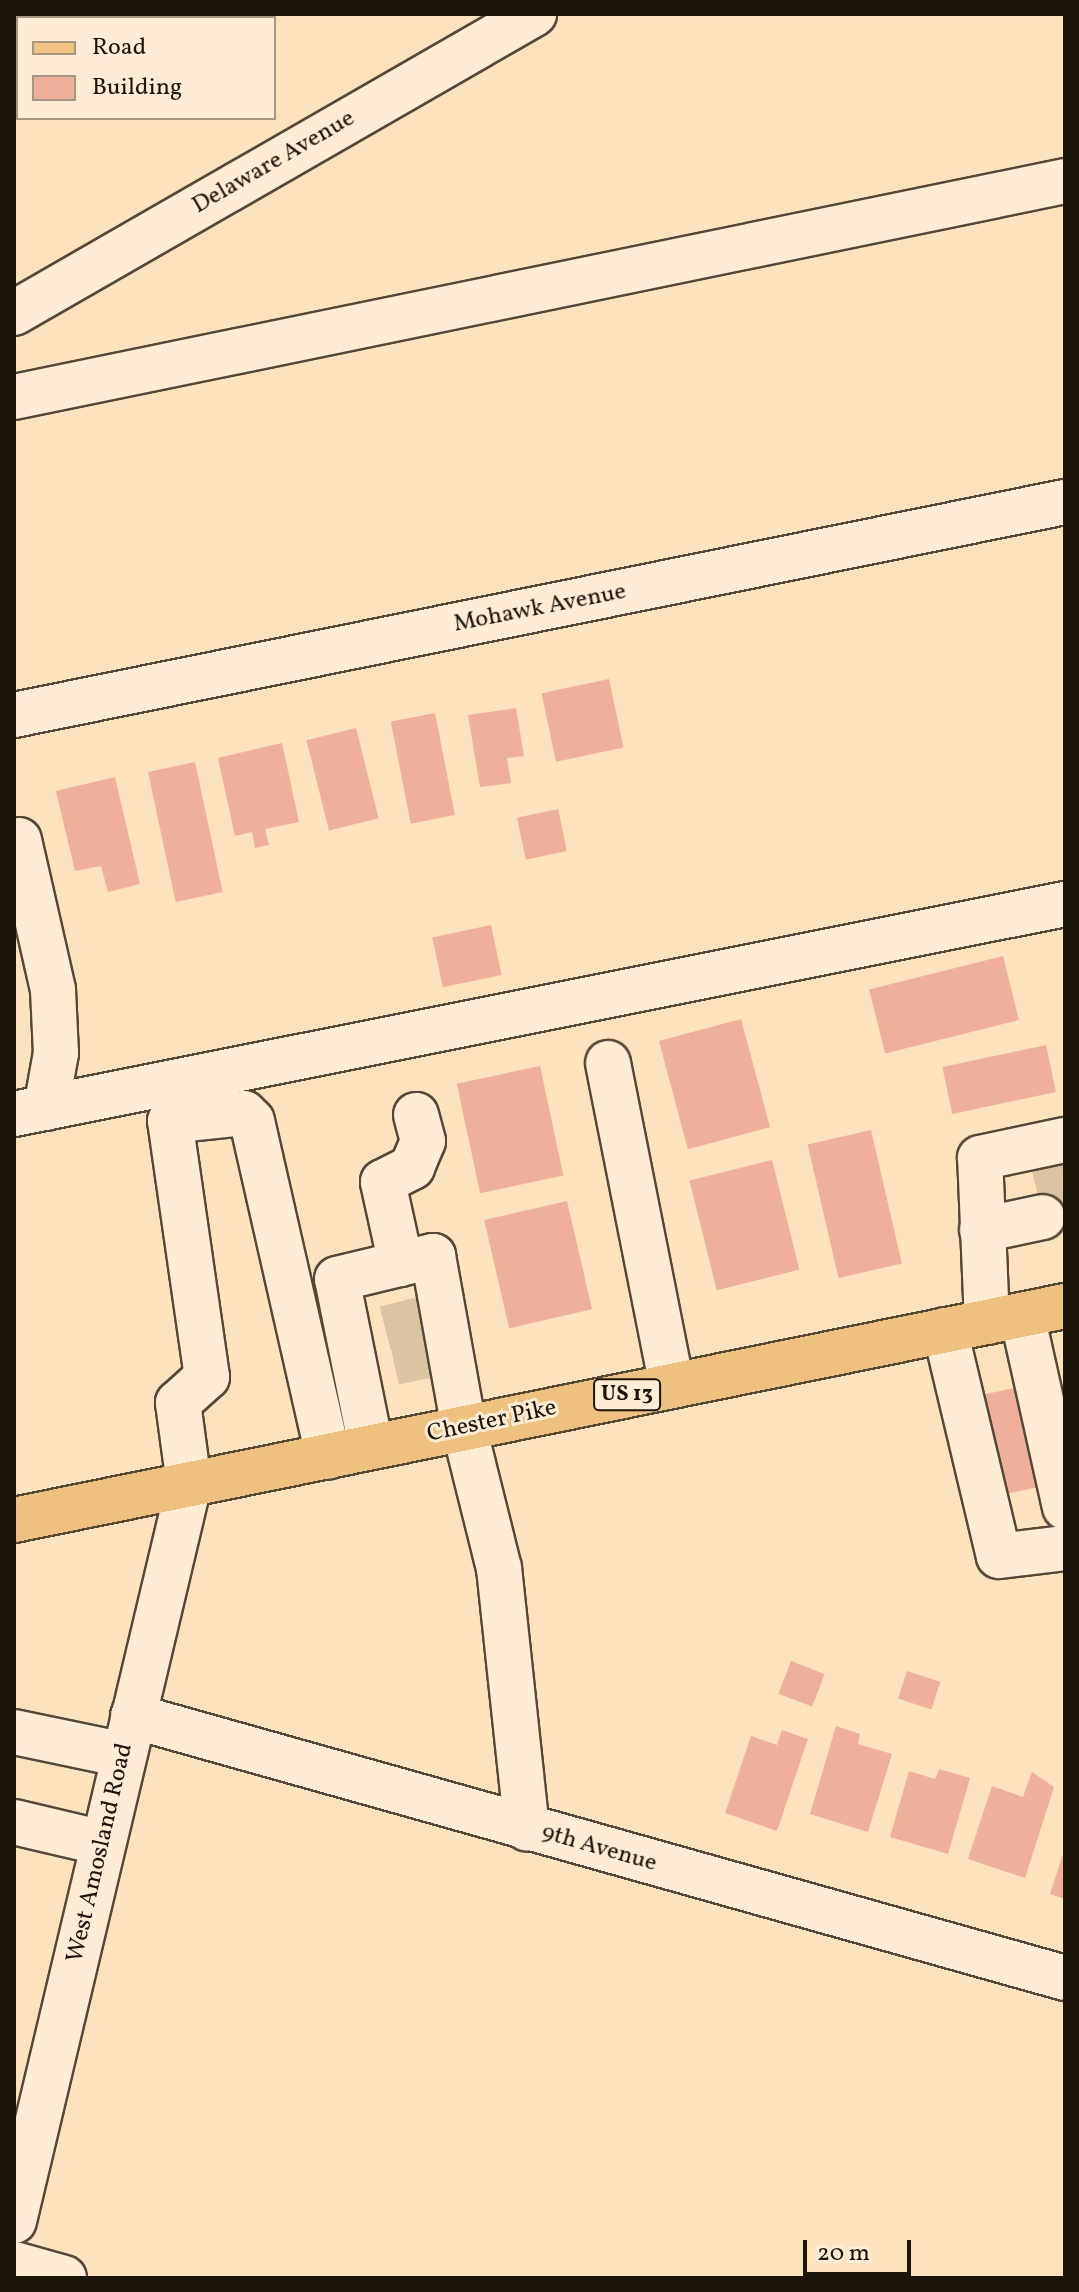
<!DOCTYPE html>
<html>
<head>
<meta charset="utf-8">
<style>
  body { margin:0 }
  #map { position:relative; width:1079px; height:2292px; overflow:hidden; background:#fde3bd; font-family:Vollkorn,serif }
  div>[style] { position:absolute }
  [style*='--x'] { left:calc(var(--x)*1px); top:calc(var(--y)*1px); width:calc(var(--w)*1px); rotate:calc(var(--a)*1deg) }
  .building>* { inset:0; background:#eeaf9b; transform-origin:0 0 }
  .minor-tunnel>* { height:44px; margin-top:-22px; transform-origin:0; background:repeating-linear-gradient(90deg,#dbc4a2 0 44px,transparent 0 66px) }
  .roads { filter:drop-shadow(2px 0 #544837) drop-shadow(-2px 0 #544837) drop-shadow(0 2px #544837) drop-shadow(0 -2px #544837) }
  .minor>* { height:44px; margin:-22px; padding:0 22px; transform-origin:22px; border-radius:22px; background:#feedd4 }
  .major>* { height:44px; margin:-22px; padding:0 22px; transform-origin:22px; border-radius:22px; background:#eec27e }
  span { translate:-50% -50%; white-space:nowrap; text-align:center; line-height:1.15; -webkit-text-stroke:6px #feedd4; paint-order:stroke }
  .shield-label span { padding:2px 6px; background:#feedd4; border:2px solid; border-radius:6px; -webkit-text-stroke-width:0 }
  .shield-label { font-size:22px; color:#1c150a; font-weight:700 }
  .street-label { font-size:24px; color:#1c150a }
  .frame { position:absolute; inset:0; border:16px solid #1c150a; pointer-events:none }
  .legend { position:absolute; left:16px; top:16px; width:260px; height:104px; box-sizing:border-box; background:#feedd4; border:2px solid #a49783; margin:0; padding:10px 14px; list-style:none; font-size:24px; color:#1c150a }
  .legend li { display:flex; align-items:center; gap:16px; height:40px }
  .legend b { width:40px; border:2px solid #a49783 }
  .scale { position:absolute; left:803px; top:2240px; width:108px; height:36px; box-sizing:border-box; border:4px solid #1c150a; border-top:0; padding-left:10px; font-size:24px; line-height:28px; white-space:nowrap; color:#1c150a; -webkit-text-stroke:6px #feedd4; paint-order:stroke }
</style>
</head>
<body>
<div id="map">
  <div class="building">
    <div style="left:609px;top:679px;width:70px;height:69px;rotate:78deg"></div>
    <div style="clip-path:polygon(516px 708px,524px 756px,507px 758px,511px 783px,480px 787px,468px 715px)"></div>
    <div style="left:435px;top:713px;width:104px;height:45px;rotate:79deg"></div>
    <div style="left:356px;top:728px;width:93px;height:51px;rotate:76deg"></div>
    <div style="clip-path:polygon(282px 743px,299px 822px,265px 829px,269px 845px,255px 848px,252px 832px,235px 836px,218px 758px)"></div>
    <div style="left:195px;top:762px;width:133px;height:48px;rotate:78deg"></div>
    <div style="clip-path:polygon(115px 777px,140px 884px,108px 892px,101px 866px,75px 871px,56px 791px)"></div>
    <div style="left:558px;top:809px;width:43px;height:42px;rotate:78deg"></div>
    <div style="left:491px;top:925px;width:51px;height:60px;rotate:78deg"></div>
    <div style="left:1003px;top:956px;width:66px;height:138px;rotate:76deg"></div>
    <div style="left:741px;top:1019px;width:112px;height:85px;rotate:75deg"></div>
    <div style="left:1046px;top:1045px;width:48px;height:106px;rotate:78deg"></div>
    <div style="left:540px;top:1066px;width:112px;height:85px;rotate:78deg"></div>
    <div style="left:871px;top:1130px;width:137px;height:65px;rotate:77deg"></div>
    <div style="clip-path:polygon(1065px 1145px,1065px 1220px,1045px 1225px,1028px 1153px)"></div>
    <div style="left:772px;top:1160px;width:113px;height:85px;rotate:76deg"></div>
    <div style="left:567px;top:1201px;width:111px;height:85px;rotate:77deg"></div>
    <div style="left:1028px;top:1385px;width:102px;height:56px;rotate:78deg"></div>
    <div style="left:791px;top:1661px;width:36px;height:35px;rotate:21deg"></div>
    <div style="left:907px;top:1671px;width:35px;height:29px;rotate:18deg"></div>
    <div style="clip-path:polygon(836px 1726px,860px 1734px,858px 1744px,892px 1754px,868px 1832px,810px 1814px)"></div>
    <div style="clip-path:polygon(782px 1730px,808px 1739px,777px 1831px,725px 1813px,751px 1736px,777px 1745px)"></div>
    <div style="clip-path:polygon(939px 1769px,970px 1778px,948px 1854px,890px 1837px,909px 1771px,935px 1779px)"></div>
    <div style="clip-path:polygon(1032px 1772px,1054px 1787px,1025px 1878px,968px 1859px,992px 1786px,1023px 1797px)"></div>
    <div style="clip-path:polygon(1064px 1851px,1065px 1851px,1065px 1899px,1050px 1894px)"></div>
  </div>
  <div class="minor-tunnel">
    <div style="--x:1037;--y:1189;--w:29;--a:-14"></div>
    <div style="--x:385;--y:1328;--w:40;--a:-14.4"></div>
    <div style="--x:394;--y:1363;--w:39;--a:-12"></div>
  </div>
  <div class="roads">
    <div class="minor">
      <div style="--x:14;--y:21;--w:9;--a:-54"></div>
      <div style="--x:14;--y:313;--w:600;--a:-29.9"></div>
      <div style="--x:14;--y:397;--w:1073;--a:-11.61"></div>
      <div style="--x:14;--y:715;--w:1072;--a:-11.46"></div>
      <div style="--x:19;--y:840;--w:154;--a:77.2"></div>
      <div style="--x:53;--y:990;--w:63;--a:87.3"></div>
      <div style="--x:56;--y:1053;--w:56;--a:100.3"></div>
      <div style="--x:608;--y:1063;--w:329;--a:78.8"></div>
      <div style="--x:14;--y:1114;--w:1072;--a:-11.3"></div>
      <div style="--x:982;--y:1230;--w:62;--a:-12"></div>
      <div style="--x:401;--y:1264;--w:84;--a:-102.4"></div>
      <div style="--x:383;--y:1182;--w:33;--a:-27"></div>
      <div style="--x:412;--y:1167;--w:28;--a:-67"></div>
      <div style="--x:423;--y:1141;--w:27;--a:-105"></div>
      <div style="--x:1022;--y:1315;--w:197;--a:77.4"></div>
      <div style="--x:987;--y:1322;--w:164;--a:-92.4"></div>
      <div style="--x:980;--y:1158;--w:87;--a:-12"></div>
      <div style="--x:945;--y:1330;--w:232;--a:76.6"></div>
      <div style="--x:999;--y:1556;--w:66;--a:-6.9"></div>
      <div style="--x:371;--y:1447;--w:171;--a:-101.4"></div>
      <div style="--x:337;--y:1279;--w:99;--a:-13.5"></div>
      <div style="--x:433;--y:1256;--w:175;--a:79.8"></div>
      <div style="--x:464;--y:1428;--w:144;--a:76"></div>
      <div style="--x:499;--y:1568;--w:262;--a:83.9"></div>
      <div style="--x:133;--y:1716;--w:968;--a:15.7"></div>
      <div style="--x:14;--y:1732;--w:112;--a:11.8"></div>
      <div style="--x:14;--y:1822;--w:91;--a:13.3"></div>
      <div style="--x:14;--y:2221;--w:757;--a:-76.64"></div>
      <div style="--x:189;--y:1484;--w:82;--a:-97.7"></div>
      <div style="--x:178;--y:1403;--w:39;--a:-42"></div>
      <div style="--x:207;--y:1377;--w:259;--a:-98.2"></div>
      <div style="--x:170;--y:1121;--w:74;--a:-6.2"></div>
      <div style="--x:244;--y:1113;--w:11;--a:45"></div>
      <div style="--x:252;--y:1121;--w:344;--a:77.2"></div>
      <div style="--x:14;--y:2264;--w:52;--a:15.6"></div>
    </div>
    <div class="major">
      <div style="--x:14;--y:1520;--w:1073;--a:-11.51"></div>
    </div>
  </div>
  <div class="shield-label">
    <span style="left:627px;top:1395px">US 13</span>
  </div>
  <div class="street-label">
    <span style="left:274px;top:163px;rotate:-30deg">Delaware Avenue</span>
    <span style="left:540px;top:609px;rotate:-11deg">Mohawk Avenue</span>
    <span style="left:492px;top:1422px;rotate:-12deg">Chester Pike</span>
    <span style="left:599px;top:1849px;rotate:16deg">9th Avenue</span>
    <span style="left:101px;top:1853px;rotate:-77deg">West Amosland Road</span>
  </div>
  <div class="frame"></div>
  <ul class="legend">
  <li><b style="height:10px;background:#eec27e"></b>Road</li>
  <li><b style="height:22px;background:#eeaf9b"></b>Building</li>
  </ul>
  <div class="scale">20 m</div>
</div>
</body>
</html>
